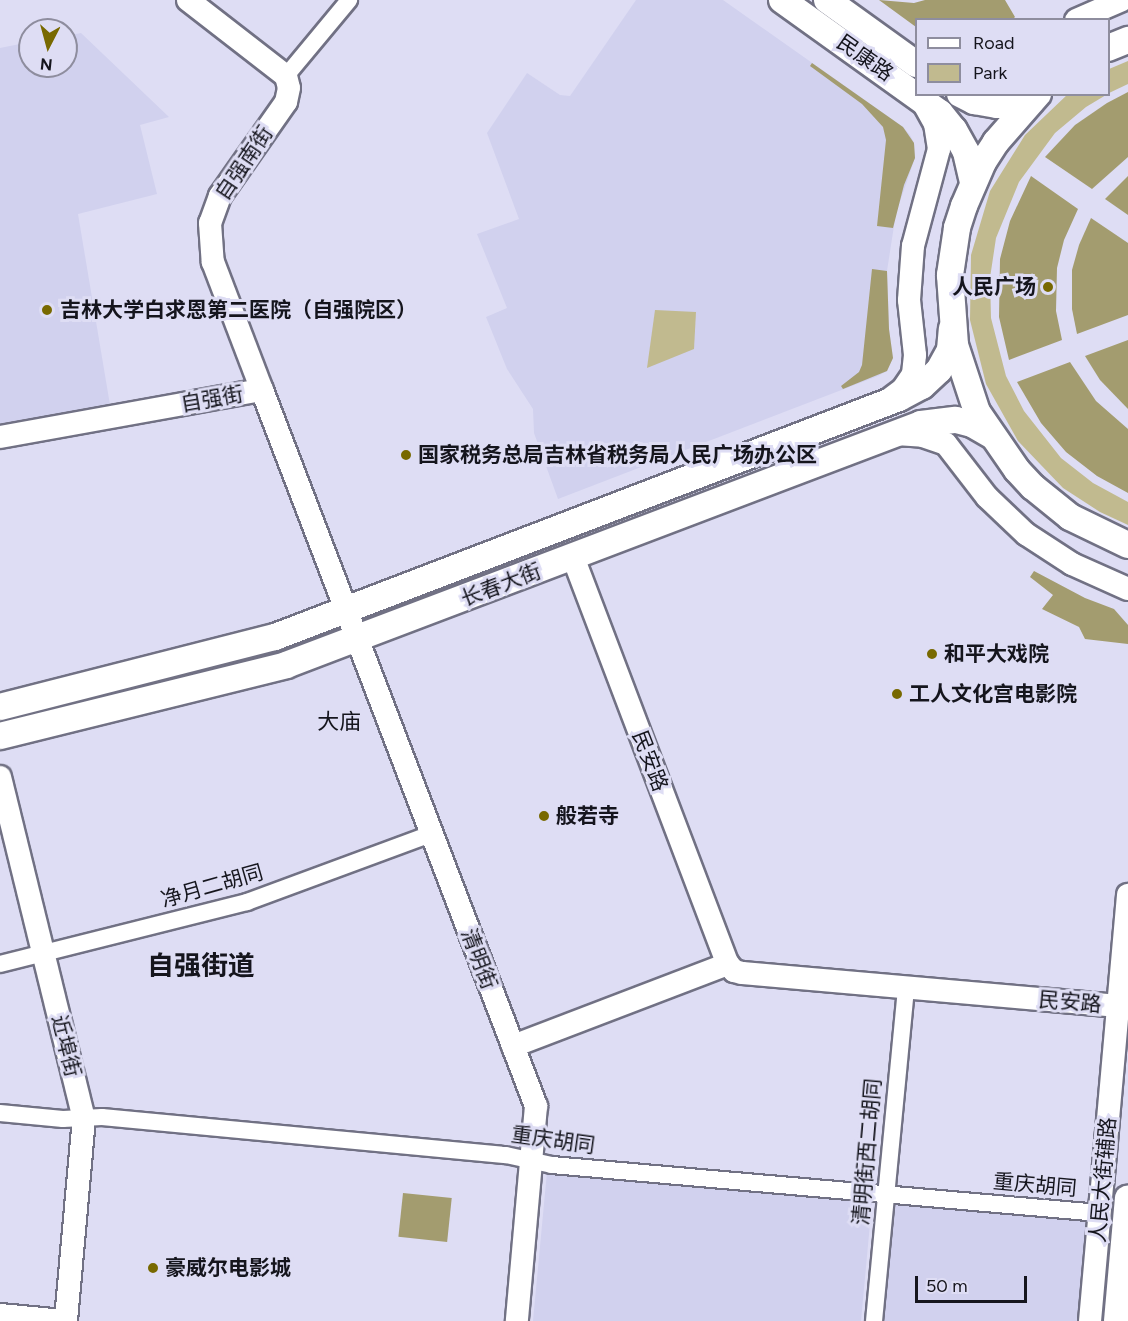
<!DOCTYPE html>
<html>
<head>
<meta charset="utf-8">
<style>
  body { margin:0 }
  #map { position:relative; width:1128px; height:1321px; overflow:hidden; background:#deddf4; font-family:Figtree,"Noto Sans SC",sans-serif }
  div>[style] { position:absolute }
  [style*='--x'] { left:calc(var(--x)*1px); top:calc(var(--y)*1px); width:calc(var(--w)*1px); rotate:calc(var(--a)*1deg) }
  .built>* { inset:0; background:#d1d1ee }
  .green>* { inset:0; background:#c1ba8f }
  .forest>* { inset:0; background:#a39c6f; transform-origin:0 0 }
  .roads { filter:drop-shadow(2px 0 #717184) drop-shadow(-2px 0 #717184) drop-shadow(0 2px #717184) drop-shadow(0 -2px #717184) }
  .street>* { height:16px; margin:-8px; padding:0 8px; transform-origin:8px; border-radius:8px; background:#fff }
  .secondary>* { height:22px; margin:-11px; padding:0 11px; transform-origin:11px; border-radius:11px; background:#fff }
  .primary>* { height:26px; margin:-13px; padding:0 13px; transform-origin:13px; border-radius:13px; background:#fff }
  .dots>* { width:16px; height:16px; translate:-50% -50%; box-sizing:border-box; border:3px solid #deddf4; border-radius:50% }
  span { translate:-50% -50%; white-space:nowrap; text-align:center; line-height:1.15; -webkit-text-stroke:6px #deddf4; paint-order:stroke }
  .street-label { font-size:21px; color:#15151d }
  .poi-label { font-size:21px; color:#15151d; font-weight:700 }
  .right { translate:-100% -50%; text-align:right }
  .left { translate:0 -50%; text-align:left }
  .neighbourhood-label { font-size:22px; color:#15151d }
  .district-label { font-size:27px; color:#15151d; font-weight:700 }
  .legend { position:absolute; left:915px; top:18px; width:195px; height:78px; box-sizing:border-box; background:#deddf4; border:2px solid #8e8d9e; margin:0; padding:8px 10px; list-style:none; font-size:18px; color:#15151d }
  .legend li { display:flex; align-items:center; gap:12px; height:30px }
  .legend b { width:30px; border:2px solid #8e8d9e }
  .north { position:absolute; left:18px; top:18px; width:60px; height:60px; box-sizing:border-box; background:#deddf4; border:2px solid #8e8d9e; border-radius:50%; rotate:186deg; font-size:16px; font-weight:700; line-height:24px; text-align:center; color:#15151d }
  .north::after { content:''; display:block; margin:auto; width:21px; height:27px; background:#786900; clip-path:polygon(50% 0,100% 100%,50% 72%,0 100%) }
  .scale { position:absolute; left:915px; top:1276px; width:112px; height:27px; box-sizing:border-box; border:3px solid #15151d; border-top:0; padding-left:8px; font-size:18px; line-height:21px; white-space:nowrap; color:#15151d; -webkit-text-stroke:4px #deddf4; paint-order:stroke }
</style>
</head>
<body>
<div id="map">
  <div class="built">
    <div style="clip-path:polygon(636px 0,723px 0,903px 127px,910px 135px,914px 143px,915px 158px,896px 213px,887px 271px,889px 329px,893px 358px,887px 371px,878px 376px,558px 499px,534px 433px,533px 409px,507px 369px,486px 317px,507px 308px,477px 234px,519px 219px,487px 133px,527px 73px,560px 95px,570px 96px)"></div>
    <div style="clip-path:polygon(81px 33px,169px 117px,140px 125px,157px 194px,78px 214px,110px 405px,0 424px,0 48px,30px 42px,30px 66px,66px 66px,66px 36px)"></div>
    <div style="clip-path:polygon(547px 1172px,872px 1202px,861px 1321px,533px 1321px)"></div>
    <div style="clip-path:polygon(892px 1203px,1088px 1222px,1079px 1321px,881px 1321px)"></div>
  </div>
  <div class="green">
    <div style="clip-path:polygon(1128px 61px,1128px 84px,1109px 93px,1109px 69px)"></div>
    <div style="clip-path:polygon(1068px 94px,1106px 95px,1086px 107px,1055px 133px,1019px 182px,996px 238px,990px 278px,991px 318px,1006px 376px,1024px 411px,1061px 458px,1093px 483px,1128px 502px,1128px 525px,1100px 512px,1063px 488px,1018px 441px,986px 384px,970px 320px,971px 255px,990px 191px,1025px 135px)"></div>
    <div style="clip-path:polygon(655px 310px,696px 312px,694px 349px,647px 368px)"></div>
  </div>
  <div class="forest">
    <div style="clip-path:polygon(879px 0,914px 3px,925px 0,1005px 0,1015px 17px,1012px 20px,916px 20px,916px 27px)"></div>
    <div style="clip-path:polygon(812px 63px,903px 127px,914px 143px,915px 158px,904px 185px,893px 228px,877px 226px,886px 140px,883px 127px,862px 104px,810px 66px)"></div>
    <div style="clip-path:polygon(1128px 92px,1128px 157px,1092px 189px,1045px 157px,1075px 125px,1107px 103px)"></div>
    <div style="clip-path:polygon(1031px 176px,1078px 209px,1064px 240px,1057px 268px,1056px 311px,1062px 340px,1009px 360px,999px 317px,1000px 259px,1010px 221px)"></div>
    <div style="clip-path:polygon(1128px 176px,1128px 215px,1105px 199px)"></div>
    <div style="clip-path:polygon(1091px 218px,1128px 243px,1128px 315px,1077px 334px,1072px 309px,1072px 270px,1079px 245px)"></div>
    <div style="clip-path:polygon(872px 269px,887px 271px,889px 329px,893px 358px,887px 371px,843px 389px,841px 386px,859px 372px,862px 365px)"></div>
    <div style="clip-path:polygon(1128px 340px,1128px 409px,1100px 380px,1085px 356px)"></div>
    <div style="clip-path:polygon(1070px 362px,1096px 401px,1128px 429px,1128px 493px,1097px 476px,1066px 452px,1041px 423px,1017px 382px)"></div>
    <div style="clip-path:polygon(1034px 571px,1085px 598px,1114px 609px,1128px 625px,1128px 644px,1085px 639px,1079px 627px,1042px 609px,1053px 595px,1030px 577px)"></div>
    <div style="left:403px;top:1193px;width:49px;height:44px;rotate:6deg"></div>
  </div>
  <div class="roads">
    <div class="street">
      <div style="--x:286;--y:76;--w:99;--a:-50.3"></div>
      <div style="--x:0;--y:964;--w:255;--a:-14.1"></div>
      <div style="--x:247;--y:902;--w:196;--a:-20.3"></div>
      <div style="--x:0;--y:1113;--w:63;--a:5.4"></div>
      <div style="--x:63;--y:1119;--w:39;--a:-3"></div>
      <div style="--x:102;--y:1117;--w:406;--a:5.4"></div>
      <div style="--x:506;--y:1155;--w:47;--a:12.3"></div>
      <div style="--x:552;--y:1165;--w:550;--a:5.01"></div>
      <div style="--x:874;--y:1321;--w:335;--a:-84.5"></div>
    </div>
    <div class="secondary">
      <div style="--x:188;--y:0;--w:124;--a:37.8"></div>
      <div style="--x:286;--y:76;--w:12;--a:76"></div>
      <div style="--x:289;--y:88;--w:14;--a:102"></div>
      <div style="--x:286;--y:102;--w:115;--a:125.1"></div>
      <div style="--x:220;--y:196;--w:29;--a:110"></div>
      <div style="--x:210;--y:223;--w:39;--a:86"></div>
      <div style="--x:213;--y:262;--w:137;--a:69.1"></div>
      <div style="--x:1076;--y:20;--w:50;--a:-23.5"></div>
      <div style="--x:891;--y:398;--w:15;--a:-37"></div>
      <div style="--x:903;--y:389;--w:18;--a:-56"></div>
      <div style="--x:913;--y:374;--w:19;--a:-84"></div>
      <div style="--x:915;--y:355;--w:55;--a:-96.2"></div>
      <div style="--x:909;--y:300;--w:54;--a:-85.8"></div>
      <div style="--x:913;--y:246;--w:100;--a:-75"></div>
      <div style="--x:939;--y:149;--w:25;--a:-99"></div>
      <div style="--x:935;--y:124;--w:26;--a:-119"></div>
      <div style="--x:896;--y:434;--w:27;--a:4"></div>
      <div style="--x:923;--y:436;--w:24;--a:19"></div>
      <div style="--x:946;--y:444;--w:67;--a:52.3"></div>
      <div style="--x:987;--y:497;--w:54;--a:43.5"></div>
      <div style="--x:1026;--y:534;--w:55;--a:33.1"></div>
      <div style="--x:1072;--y:564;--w:61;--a:24.1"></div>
      <div style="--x:0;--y:437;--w:266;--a:-10.2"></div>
      <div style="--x:262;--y:390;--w:767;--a:69.06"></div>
      <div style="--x:536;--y:1106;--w:216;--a:95.1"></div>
      <div style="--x:573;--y:557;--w:436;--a:69.2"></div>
      <div style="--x:728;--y:964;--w:9;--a:49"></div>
      <div style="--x:734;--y:971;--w:8;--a:14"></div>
      <div style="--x:742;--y:973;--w:387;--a:5"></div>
      <div style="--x:0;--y:777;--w:351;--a:76.2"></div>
      <div style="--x:84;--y:1118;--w:204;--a:95.1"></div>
      <div style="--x:513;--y:1046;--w:230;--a:-20.9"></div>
      <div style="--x:0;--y:1315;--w:64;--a:5.4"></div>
      <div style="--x:1090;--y:1321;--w:428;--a:-84.9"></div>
    </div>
    <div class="primary">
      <div style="--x:782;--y:0;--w:194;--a:35.6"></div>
      <div style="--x:940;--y:113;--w:22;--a:51"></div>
      <div style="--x:954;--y:130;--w:25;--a:61"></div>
      <div style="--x:966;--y:152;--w:32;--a:77"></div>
      <div style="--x:827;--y:0;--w:110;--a:35.7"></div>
      <div style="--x:1108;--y:48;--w:22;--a:-22"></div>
      <div style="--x:960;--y:94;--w:16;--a:27"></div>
      <div style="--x:974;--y:101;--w:23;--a:10"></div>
      <div style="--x:997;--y:105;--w:21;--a:0"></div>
      <div style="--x:1018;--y:105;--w:14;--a:-17"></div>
      <div style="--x:1038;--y:94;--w:64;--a:131.2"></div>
      <div style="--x:996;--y:142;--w:24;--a:123"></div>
      <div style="--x:983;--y:162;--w:48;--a:113.4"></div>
      <div style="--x:964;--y:206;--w:23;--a:108"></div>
      <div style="--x:957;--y:228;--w:48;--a:98.5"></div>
      <div style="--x:950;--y:275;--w:70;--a:85.9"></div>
      <div style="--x:955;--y:345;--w:71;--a:71.8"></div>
      <div style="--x:977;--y:412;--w:70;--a:55.4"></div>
      <div style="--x:1017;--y:470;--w:23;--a:47"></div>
      <div style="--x:1033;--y:487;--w:48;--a:39"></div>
      <div style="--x:1070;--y:517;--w:64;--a:25.8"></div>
      <div style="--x:0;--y:707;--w:284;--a:-14.3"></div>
      <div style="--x:275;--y:637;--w:668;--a:-20.96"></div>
      <div style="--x:899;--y:398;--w:26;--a:-28"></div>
      <div style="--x:922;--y:386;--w:23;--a:-43"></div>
      <div style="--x:939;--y:370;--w:23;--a:-61"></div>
      <div style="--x:950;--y:350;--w:21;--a:-85"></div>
      <div style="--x:0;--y:736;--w:295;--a:-13.9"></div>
      <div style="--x:286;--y:665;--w:679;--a:-20.78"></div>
      <div style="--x:921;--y:424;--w:35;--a:-7"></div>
      <div style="--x:956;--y:420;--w:16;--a:14"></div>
      <div style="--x:972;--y:424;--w:22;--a:30"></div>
      <div style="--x:1117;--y:1321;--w:123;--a:-84.9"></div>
    </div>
  </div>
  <div class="dots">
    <div style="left:1048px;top:287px;background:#786900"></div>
    <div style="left:47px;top:310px;background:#786900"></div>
    <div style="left:406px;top:455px;background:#786900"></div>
    <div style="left:932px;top:654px;background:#786900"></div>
    <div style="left:897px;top:694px;background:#786900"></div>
    <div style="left:544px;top:816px;background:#786900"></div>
    <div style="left:153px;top:1268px;background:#786900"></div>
  </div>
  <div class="street-label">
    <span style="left:865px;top:58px;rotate:35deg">民康路</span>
    <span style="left:244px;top:163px;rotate:-56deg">自强南街</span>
    <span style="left:212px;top:399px;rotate:-10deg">自强街</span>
    <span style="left:501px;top:585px;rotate:-21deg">长春大街</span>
    <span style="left:650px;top:761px;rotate:69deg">民安路</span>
    <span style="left:212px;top:886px;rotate:-16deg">净月二胡同</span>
    <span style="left:479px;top:959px;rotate:69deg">清明街</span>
    <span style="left:1070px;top:1002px;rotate:5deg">民安路</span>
    <span style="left:66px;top:1046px;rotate:76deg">近埠街</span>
    <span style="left:553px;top:1140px;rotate:8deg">重庆胡同</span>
    <span style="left:867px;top:1152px;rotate:-85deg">清明街西二胡同</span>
    <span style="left:1103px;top:1180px;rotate:-85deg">人民大街辅路</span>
    <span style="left:1035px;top:1185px;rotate:5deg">重庆胡同</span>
  </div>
  <div class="poi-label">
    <span class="right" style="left:1036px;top:287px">人民广场</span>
    <span class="left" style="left:60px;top:310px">吉林大学白求恩第二医院（自强院区）</span>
    <span class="left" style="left:418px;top:455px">国家税务总局吉林省税务局人民广场办公区</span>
    <span class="left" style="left:944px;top:654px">和平大戏院</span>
    <span class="left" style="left:909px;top:694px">工人文化宫电影院</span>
    <span class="left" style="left:556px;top:816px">般若寺</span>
    <span class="left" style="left:165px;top:1268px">豪威尔电影城</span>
  </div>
  <div class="neighbourhood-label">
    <span style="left:339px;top:722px">大庙</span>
  </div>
  <div class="district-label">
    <span style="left:201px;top:966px">自强街道</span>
  </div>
  <ul class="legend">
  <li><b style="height:8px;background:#fff"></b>Road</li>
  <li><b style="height:16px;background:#c1ba8f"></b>Park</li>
  </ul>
  <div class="north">N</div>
  <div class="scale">50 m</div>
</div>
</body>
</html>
